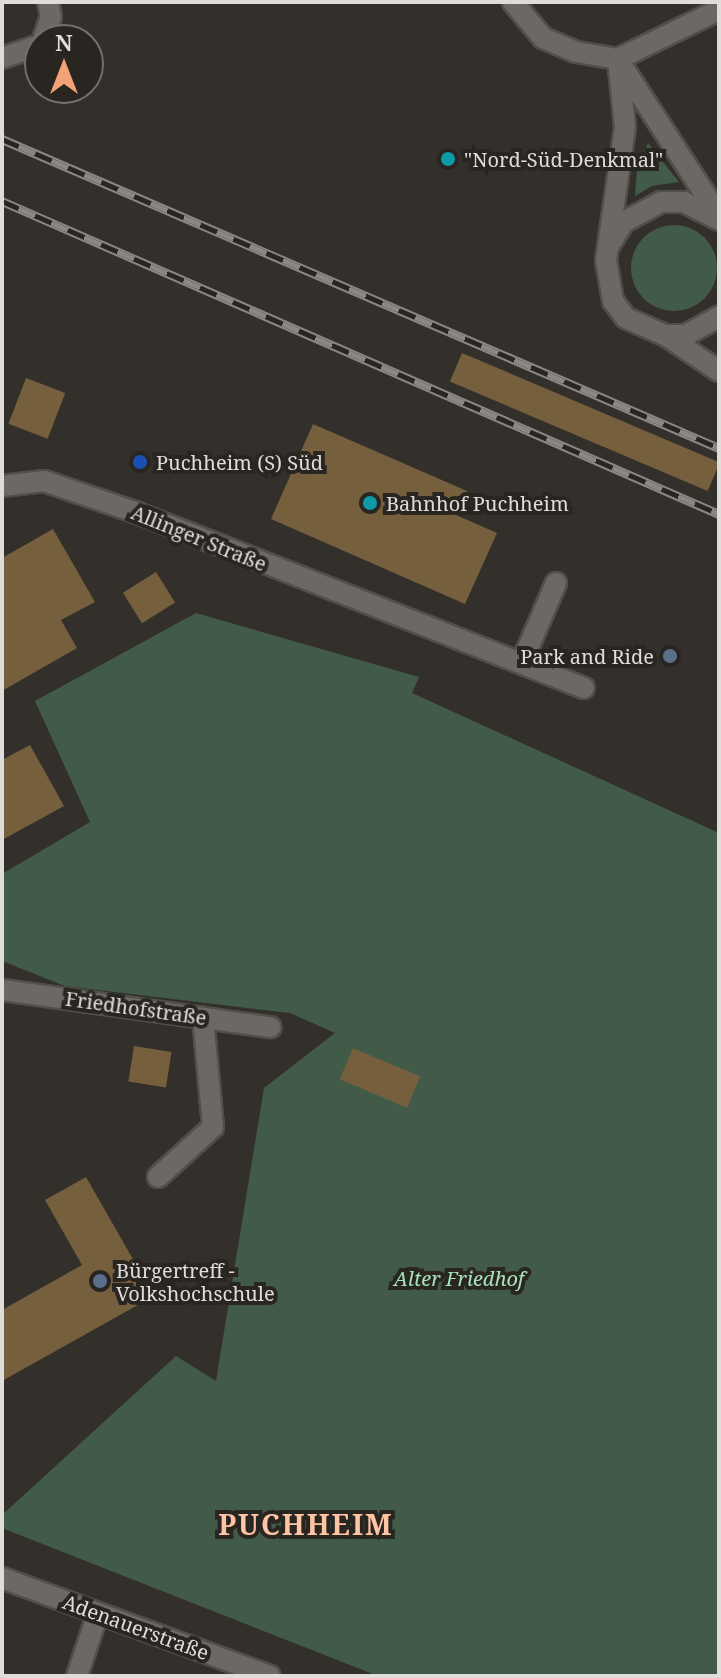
<!DOCTYPE html>
<html>
<head>
<meta charset="utf-8">
<style>
  body { margin:0 }
  #map { position:relative; width:721px; height:1678px; overflow:hidden; background:#33302c; font-family:"Noto Serif",serif }
  div>[style] { position:absolute }
  [style*='--x'] { left:calc(var(--x)*1px); top:calc(var(--y)*1px); width:calc(var(--w)*1px); rotate:calc(var(--a)*1deg) }
  .green>* { inset:0; background:#425b49 }
  .round { border-radius:50% }
  .building>* { inset:0; background:#755f3c; transform-origin:0 0 }
  .roads { filter:drop-shadow(2px 0 #514f4b) drop-shadow(-2px 0 #514f4b) drop-shadow(0 2px #514f4b) drop-shadow(0 -2px #514f4b) }
  .minor>* { height:20px; margin:-10px; padding:0 10px; transform-origin:10px; border-radius:10px; background:#6c6964 }
  .rail>* { height:9px; margin-top:-4.5px; transform-origin:0; background:repeating-linear-gradient(90deg,#292622 0 18px,#8a8784 0 36px); box-sizing:border-box; border-block:2px solid #8a8784 }
  .dots>* { width:22px; height:22px; translate:-50% -50%; box-sizing:border-box; border:4px solid #292622; border-radius:50% }
  span { translate:-50% -50%; white-space:nowrap; text-align:center; line-height:1.15; -webkit-text-stroke:8px #292622; paint-order:stroke }
  .poi-label { font-size:20px; color:#dfddda }
  .left { translate:0 -50%; text-align:left }
  .right { translate:-100% -50%; text-align:right }
  .street-label { font-size:20px; color:#dfddda }
  .park-label { font-size:20px; color:#a7e4b8; font-style:italic }
  .district-label { font-size:28px; color:#fec4a3; font-weight:700; letter-spacing:2px }
  .frame { position:absolute; inset:0; border:4px solid #dfddda; pointer-events:none }
  .north { position:absolute; left:24px; top:24px; width:80px; height:80px; box-sizing:border-box; background:#292622; border:2px solid #726f6c; border-radius:50%; rotate:0deg; font-size:22px; font-weight:700; line-height:32px; text-align:center; color:#dfddda }
  .north::after { content:''; display:block; margin:auto; width:28px; height:36px; background:#efa377; clip-path:polygon(50% 0,100% 100%,50% 72%,0 100%) }
</style>
</head>
<body>
<div id="map">
  <div class="green">
    <div style="clip-path:polygon(648px 143px,679px 182px,652px 186px,635px 196px,637px 170px)"></div>
    <div class="round" style="left:631px;top:225px;width:86px;height:86px"></div>
    <div style="clip-path:polygon(196px 613px,419px 677px,412px 693px,719px 833px,719px 1676px,378px 1676px,2px 1528px,2px 1515px,176px 1356px,216px 1381px,264px 1088px,335px 1033px,290px 1013px,65px 986px,2px 961px,2px 874px,90px 822px,35px 701px)"></div>
  </div>
  <div class="building">
    <div style="left:462px;top:353px;width:280px;height:31px;rotate:23deg"></div>
    <div style="left:26px;top:378px;width:42px;height:49px;rotate:21deg"></div>
    <div style="clip-path:polygon(313px 424px,467px 491px,456px 515px,497px 533px,465px 604px,271px 519px)"></div>
    <div style="clip-path:polygon(53px 529px,95px 602px,61px 620px,77px 648px,2px 691px,2px 558px)"></div>
    <div style="left:156px;top:572px;width:36px;height:39px;rotate:58deg"></div>
    <div style="clip-path:polygon(30px 745px,64px 806px,2px 840px,2px 760px)"></div>
    <div style="left:134px;top:1046px;width:38px;height:36px;rotate:9deg"></div>
    <div style="left:353px;top:1048px;width:73px;height:34px;rotate:23deg"></div>
    <div style="clip-path:polygon(86px 1177px,154px 1296px,2px 1381px,2px 1310px,82px 1265px,45px 1200px)"></div>
  </div>
  <div class="roads">
    <div class="minor">
      <div style="--x:513;--y:2;--w:47;--a:50.2"></div>
      <div style="--x:543;--y:38;--w:36;--a:23"></div>
      <div style="--x:576;--y:52;--w:43;--a:9.5"></div>
      <div style="--x:618;--y:59;--w:112;--a:-25.9"></div>
      <div style="--x:43;--y:40;--w:24;--a:-71"></div>
      <div style="--x:51;--y:17;--w:15;--a:-101"></div>
      <div style="--x:2;--y:58;--w:40;--a:-18.9"></div>
      <div style="--x:618;--y:59;--w:68;--a:84.1"></div>
      <div style="--x:625;--y:127;--w:134;--a:98.1"></div>
      <div style="--x:606;--y:260;--w:42;--a:80.3"></div>
      <div style="--x:613;--y:301;--w:21;--a:53"></div>
      <div style="--x:626;--y:318;--w:43;--a:23.6"></div>
      <div style="--x:665;--y:335;--w:21;--a:0"></div>
      <div style="--x:686;--y:335;--w:38;--a:-29"></div>
      <div style="--x:622;--y:66;--w:179;--a:57.1"></div>
      <div style="--x:610;--y:244;--w:26;--a:-58"></div>
      <div style="--x:624;--y:222;--w:42;--a:-28.4"></div>
      <div style="--x:661;--y:202;--w:23;--a:0"></div>
      <div style="--x:684;--y:202;--w:39;--a:27"></div>
      <div style="--x:665;--y:335;--w:65;--a:33.7"></div>
      <div style="--x:2;--y:486;--w:42;--a:-6.8"></div>
      <div style="--x:44;--y:481;--w:96;--a:18.8"></div>
      <div style="--x:135;--y:512;--w:482;--a:21.4"></div>
      <div style="--x:522;--y:662;--w:86;--a:-66.7"></div>
      <div style="--x:2;--y:990;--w:271;--a:7.9"></div>
      <div style="--x:158;--y:1177;--w:74;--a:-42.3"></div>
      <div style="--x:213;--y:1127;--w:110;--a:-95.2"></div>
      <div style="--x:2;--y:1578;--w:285;--a:20.1"></div>
      <div style="--x:77;--y:1676;--w:66;--a:-71.6"></div>
    </div>
  </div>
  <div class="rail">
    <div style="--x:2;--y:139;--w:781;--a:23.31"></div>
    <div style="--x:2;--y:201;--w:782;--a:23.58"></div>
  </div>
  <div class="dots">
    <div style="left:448px;top:159px;background:#0f9aa8"></div>
    <div style="left:140px;top:462px;background:#1a4fb4"></div>
    <div style="left:370px;top:503px;background:#0f9aa8"></div>
    <div style="left:670px;top:656px;background:#5c6f8a"></div>
    <div style="left:100px;top:1281px;background:#5c6f8a"></div>
  </div>
  <div class="poi-label">
    <span class="left" style="left:464px;top:159px">"Nord-Süd-Denkmal"</span>
    <span class="left" style="left:156px;top:462px">Puchheim (S) Süd</span>
    <span class="left" style="left:386px;top:503px">Bahnhof Puchheim</span>
    <span class="right" style="left:654px;top:656px">Park and Ride</span>
    <span class="left" style="left:116px;top:1282px">Bürgertreff -<br>Volkshochschule</span>
  </div>
  <div class="street-label">
    <span style="left:199px;top:538px;rotate:22deg">Allinger Straße</span>
    <span style="left:136px;top:1008px;rotate:8deg">Friedhofstraße</span>
    <span style="left:136px;top:1627px;rotate:20deg">Adenauerstraße</span>
  </div>
  <div class="park-label">
    <span style="left:459px;top:1278px">Alter Friedhof</span>
  </div>
  <div class="district-label">
    <span style="left:306px;top:1524px">PUCHHEIM</span>
  </div>
  <div class="frame"></div>
  <div class="north">N</div>
</div>
</body>
</html>
